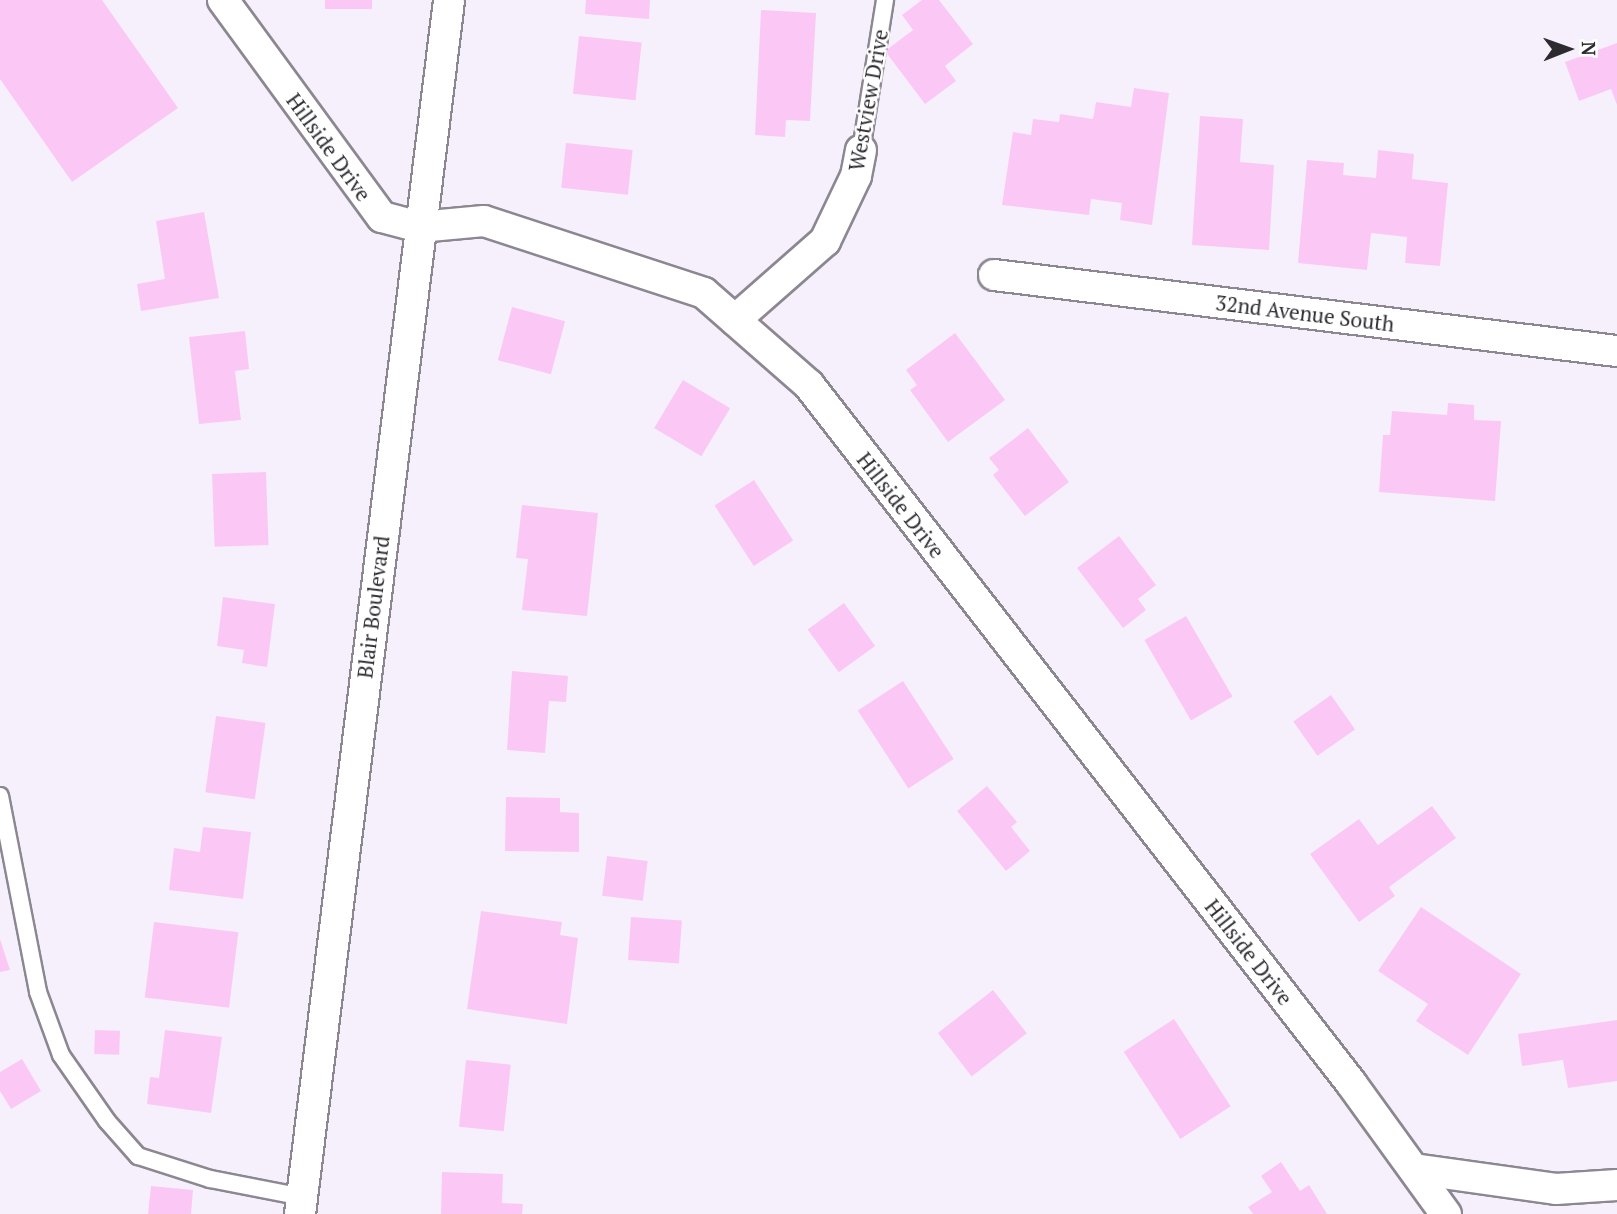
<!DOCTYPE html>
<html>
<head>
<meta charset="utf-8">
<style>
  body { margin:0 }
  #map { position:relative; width:1617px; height:1214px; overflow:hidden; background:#f6f0fc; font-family:"PT Serif",serif }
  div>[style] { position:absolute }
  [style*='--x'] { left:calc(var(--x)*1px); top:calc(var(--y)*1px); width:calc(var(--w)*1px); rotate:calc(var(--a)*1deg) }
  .building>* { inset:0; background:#fbc8f5; transform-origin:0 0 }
  .roads { filter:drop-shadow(2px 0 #8d8792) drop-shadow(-2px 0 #8d8792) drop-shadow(0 2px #8d8792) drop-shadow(0 -2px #8d8792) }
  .service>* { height:16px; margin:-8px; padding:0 8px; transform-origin:8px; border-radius:8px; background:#fff }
  .minor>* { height:30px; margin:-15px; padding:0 15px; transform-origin:15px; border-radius:15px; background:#fff }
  span { translate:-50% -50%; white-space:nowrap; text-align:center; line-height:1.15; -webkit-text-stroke:5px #fff; paint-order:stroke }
  .street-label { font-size:21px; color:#2d2b30 }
  .north { position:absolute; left:1533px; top:14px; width:70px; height:70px; -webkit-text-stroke:5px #fff; paint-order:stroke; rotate:89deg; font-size:19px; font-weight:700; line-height:28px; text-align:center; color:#2d2b30 }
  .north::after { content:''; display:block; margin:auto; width:24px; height:32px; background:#2d2b30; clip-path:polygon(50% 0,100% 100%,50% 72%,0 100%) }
</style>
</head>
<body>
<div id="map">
  <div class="building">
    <div style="clip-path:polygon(0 0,102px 0,178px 108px,72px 182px,0 79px)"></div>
    <div style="left:325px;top:0;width:47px;height:9px"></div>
    <div style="clip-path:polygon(586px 0,650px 0,649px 19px,585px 14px)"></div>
    <div style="clip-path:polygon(922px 0,939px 0,973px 44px,945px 66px,956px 81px,925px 104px,885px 51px,913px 30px,902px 15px)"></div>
    <div style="clip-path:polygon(761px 10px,816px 13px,810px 121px,786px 120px,785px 137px,755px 135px)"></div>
    <div style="left:579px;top:36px;width:63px;height:58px;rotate:6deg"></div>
    <div style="clip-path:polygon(1617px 43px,1617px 105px,1611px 89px,1579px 101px,1565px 62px)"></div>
    <div style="clip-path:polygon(1134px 88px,1169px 93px,1152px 225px,1120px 220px,1122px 203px,1091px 199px,1089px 215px,1002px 205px,1013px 132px,1031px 135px,1033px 119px,1059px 122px,1060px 114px,1093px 119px,1096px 102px,1131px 107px)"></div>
    <div style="clip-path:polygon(1200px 116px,1243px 119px,1240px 162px,1274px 165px,1269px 250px,1192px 245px)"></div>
    <div style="left:566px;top:143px;width:67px;height:45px;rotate:6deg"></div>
    <div style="clip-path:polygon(1378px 150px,1414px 154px,1412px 179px,1448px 183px,1440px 266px,1405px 263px,1407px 237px,1371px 233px,1367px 270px,1298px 263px,1307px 160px,1344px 163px,1343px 175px,1376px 178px)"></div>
    <div style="clip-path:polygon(204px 212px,219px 298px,141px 311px,137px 284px,165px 279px,156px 221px)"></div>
    <div style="left:512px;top:307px;width:55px;height:55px;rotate:15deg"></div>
    <div style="clip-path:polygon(245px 331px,249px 369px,235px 371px,241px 420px,199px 424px,189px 337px)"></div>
    <div style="clip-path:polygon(955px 333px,1005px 400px,948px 442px,910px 390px,917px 385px,906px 370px)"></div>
    <div style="left:683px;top:380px;width:55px;height:56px;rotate:31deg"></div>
    <div style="clip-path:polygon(1448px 403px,1474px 405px,1474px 420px,1501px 421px,1495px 501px,1379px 492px,1383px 435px,1390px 435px,1392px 411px,1447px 415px)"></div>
    <div style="clip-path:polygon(1028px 428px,1069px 482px,1025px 516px,993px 475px,999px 470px,989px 458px)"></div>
    <div style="left:266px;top:472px;width:73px;height:54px;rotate:88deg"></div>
    <div style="left:754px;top:480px;width:72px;height:47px;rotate:57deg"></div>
    <div style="clip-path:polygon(522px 505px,598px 513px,587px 616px,522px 610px,528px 559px,516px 558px)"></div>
    <div style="clip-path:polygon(1119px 536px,1156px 585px,1138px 599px,1146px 610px,1123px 628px,1077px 568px)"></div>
    <div style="clip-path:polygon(223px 597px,275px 604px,267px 667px,242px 663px,244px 650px,217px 646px)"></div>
    <div style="left:844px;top:603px;width:53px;height:45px;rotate:54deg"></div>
    <div style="left:1186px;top:616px;width:93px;height:48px;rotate:60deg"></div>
    <div style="clip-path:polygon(512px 671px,568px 676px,566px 702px,549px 701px,545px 753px,507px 750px)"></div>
    <div style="left:903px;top:681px;width:93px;height:54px;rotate:57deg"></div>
    <div style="left:1331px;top:695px;width:42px;height:46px;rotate:55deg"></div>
    <div style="left:216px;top:716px;width:50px;height:77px;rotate:8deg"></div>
    <div style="clip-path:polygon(987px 786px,1017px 822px,1011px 827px,1030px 851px,1006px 871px,957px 811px)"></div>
    <div style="clip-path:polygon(506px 797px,560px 798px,560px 812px,579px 813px,579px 852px,505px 851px)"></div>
    <div style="clip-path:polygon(1432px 806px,1456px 838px,1389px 887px,1395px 896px,1359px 922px,1310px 854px,1359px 819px,1378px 845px)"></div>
    <div style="clip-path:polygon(203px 827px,251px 832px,243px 899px,169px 890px,174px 848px,200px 852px)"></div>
    <div style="left:607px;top:856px;width:41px;height:40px;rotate:7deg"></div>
    <div style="clip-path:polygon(1421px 907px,1521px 974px,1468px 1055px,1416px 1021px,1428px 1004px,1378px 971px)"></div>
    <div style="clip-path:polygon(481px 911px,562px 922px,560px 935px,578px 938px,567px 1024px,467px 1009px)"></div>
    <div style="left:631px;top:917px;width:51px;height:43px;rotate:4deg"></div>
    <div style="left:154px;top:922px;width:85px;height:76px;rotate:7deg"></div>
    <div style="clip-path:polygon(0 939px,10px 970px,0 972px)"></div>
    <div style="left:993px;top:990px;width:55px;height:70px;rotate:52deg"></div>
    <div style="left:1174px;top:1019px;width:104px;height:60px;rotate:57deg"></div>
    <div style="clip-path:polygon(1617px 1020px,1617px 1081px,1568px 1088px,1563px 1060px,1522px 1066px,1518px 1034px)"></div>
    <div style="left:95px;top:1030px;width:25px;height:24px;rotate:2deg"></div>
    <div style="clip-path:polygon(165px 1030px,222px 1037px,211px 1113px,147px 1104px,150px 1077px,159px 1078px)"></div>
    <div style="clip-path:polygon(22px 1059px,41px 1091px,11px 1109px,0 1091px,0 1072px)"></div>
    <div style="left:466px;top:1060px;width:45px;height:67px;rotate:6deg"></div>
    <div style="clip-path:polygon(1281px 1162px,1300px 1191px,1309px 1185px,1327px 1214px,1253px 1214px,1248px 1207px,1272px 1192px,1261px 1176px)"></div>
    <div style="clip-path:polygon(442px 1172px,503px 1174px,502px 1203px,523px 1204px,522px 1214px,441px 1214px)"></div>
    <div style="clip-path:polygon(151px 1186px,193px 1190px,191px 1214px,148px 1214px)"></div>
  </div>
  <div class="roads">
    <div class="service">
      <div style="--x:861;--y:150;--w:152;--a:-80.9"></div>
      <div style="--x:0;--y:796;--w:200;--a:79"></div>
      <div style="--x:38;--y:992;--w:67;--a:69.9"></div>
      <div style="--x:61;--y:1055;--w:80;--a:55.1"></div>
      <div style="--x:107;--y:1121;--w:47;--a:48.5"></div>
      <div style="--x:138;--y:1156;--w:76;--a:17.7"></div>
      <div style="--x:210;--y:1179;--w:95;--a:11"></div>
    </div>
    <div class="minor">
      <div style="--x:223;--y:0;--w:269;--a:53.8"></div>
      <div style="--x:382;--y:217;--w:38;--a:15"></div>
      <div style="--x:419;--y:227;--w:65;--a:-5.3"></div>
      <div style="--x:484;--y:221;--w:231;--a:18.1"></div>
      <div style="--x:704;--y:293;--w:140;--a:41.2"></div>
      <div style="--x:809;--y:385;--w:884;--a:52.17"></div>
      <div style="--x:1351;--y:1083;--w:162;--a:54.1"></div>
      <div style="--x:994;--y:275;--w:628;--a:6.96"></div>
      <div style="--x:735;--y:320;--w:120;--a:-41.3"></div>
      <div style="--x:825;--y:241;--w:72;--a:-64.5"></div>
      <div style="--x:856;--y:176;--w:26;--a:-79"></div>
      <div style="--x:1414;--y:1169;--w:143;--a:8"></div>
      <div style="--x:1556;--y:1189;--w:61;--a:-3.8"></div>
      <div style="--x:300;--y:1214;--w:1223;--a:-83"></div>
    </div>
  </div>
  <div class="street-label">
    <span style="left:868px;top:100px;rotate:-80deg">Westview Drive</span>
    <span style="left:329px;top:147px;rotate:54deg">Hillside Drive</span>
    <span style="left:1305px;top:313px;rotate:7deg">32nd Avenue South</span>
    <span style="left:901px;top:505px;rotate:52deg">Hillside Drive</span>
    <span style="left:373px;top:607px;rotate:-83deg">Blair Boulevard</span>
    <span style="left:1249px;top:952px;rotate:52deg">Hillside Drive</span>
  </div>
  <div class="north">N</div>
</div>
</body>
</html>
